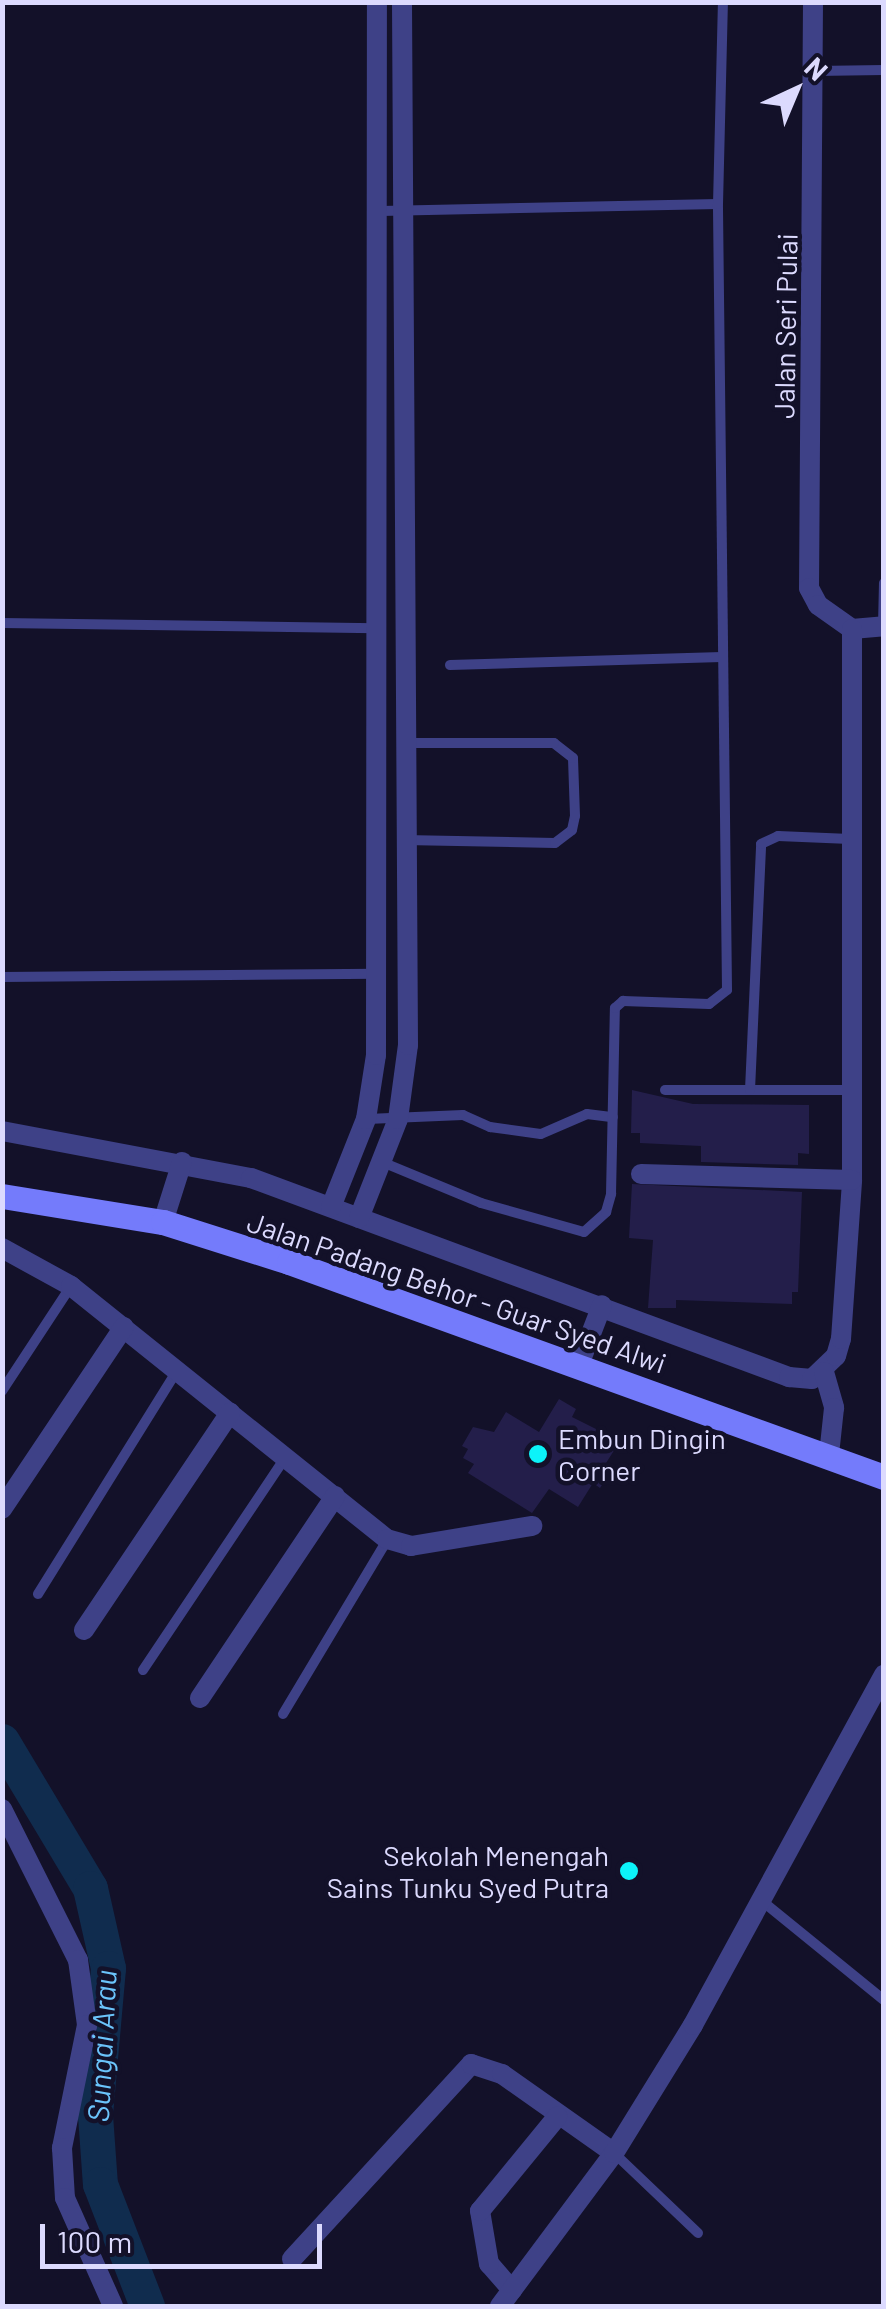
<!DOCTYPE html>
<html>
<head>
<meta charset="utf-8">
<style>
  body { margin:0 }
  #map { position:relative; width:886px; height:2309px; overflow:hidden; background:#131129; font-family:Barlow,sans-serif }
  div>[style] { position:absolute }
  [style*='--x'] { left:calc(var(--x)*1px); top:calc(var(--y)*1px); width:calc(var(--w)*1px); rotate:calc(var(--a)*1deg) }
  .river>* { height:35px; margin:-17.5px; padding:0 17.5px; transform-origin:17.5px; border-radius:17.5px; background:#102c4e }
  .building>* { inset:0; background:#231e4a }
  .service>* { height:10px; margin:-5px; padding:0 5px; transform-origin:5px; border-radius:5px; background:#3e4187 }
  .minor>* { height:20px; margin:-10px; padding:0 10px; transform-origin:10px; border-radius:10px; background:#3e4187 }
  .secondary>* { height:25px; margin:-12.5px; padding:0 12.5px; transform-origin:12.5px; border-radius:12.5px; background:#747bfb }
  .dots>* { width:28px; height:28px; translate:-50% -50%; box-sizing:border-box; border:5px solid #131129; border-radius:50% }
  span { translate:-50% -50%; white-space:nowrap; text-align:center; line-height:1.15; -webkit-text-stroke:9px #131129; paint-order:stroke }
  .street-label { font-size:28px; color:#dcdafe }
  .poi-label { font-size:28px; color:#dcdafe }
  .left { translate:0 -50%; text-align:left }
  .right { translate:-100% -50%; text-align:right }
  .water-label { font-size:30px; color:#6bc4fb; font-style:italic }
  .frame { position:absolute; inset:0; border:5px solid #dcdafe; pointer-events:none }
  .north { position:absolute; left:746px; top:40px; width:100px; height:100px; -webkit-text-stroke:8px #131129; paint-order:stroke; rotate:44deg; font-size:28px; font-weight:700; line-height:40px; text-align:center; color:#dcdafe }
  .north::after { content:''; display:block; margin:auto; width:35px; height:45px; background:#dcdafe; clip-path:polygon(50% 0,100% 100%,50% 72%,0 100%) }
  .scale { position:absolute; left:40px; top:2224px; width:282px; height:45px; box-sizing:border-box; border:5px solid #dcdafe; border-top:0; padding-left:12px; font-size:30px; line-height:35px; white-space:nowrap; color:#dcdafe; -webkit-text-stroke:8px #131129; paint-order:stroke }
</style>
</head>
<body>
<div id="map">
  <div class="river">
    <div style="--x:2;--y:1741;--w:171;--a:59.1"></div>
    <div style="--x:90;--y:1888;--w:82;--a:77.3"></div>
    <div style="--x:108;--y:1968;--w:148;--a:95.1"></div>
    <div style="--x:95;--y:2115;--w:69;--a:85.9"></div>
    <div style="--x:100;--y:2184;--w:131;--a:68.9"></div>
  </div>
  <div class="building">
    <div style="clip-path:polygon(632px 1090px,693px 1104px,809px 1105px,809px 1154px,798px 1153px,798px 1165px,701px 1162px,701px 1146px,640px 1143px,640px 1133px,631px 1133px)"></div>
    <div style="clip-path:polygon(632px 1184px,802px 1192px,798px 1292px,792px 1292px,792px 1304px,676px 1300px,676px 1308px,648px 1308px,653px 1240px,629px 1238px)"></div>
    <div style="clip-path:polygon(559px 1399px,576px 1409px,572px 1417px,620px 1441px,601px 1471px,608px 1476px,600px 1488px,593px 1483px,578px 1507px,549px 1489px,532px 1513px,468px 1473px,474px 1464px,463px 1458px,468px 1449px,462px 1446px,473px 1427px,494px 1432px,506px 1412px,539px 1432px)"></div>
  </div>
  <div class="service">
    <div style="--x:815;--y:71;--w:69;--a:-0.8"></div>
    <div style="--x:381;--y:211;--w:337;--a:-1.2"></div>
    <div style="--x:2;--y:623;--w:374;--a:0.8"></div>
    <div style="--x:883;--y:626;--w:43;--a:-88.7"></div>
    <div style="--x:450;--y:665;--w:272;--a:-1.7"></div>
    <div style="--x:404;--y:840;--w:151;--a:1.1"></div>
    <div style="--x:555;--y:843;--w:21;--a:-37"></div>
    <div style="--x:572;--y:830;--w:14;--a:-78"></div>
    <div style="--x:575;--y:816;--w:58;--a:-92"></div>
    <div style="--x:573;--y:758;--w:24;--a:-142"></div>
    <div style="--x:554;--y:743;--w:148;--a:180"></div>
    <div style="--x:2;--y:977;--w:375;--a:-0.5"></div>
    <div style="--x:665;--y:1090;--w:186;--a:0"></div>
    <div style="--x:750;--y:1090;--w:246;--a:-87.4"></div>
    <div style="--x:761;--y:844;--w:19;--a:-25"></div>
    <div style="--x:778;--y:836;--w:72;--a:2.4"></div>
    <div style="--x:367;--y:1119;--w:96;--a:-2.4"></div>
    <div style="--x:463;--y:1115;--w:30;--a:24"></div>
    <div style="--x:490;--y:1127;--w:51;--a:7.8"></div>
    <div style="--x:541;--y:1134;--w:50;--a:-23.5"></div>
    <div style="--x:587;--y:1114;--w:26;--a:7"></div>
    <div style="--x:382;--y:1162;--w:107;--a:22.5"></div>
    <div style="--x:481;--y:1203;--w:107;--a:15.7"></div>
    <div style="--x:584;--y:1232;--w:30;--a:-42"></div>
    <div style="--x:606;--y:1212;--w:19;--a:-74"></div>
    <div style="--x:611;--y:1194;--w:186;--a:-88.8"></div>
    <div style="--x:615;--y:1008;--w:11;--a:-41"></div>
    <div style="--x:623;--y:1001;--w:86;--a:2"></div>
    <div style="--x:709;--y:1004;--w:23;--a:-38"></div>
    <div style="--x:727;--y:990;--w:786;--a:-90.66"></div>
    <div style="--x:718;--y:204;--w:202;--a:-88.6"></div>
    <div style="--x:2;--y:1391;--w:126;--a:-56.7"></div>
    <div style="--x:38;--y:1594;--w:261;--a:-58.1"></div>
    <div style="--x:143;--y:1670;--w:255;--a:-56.2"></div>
    <div style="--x:283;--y:1714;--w:203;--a:-59.1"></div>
    <div style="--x:762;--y:1901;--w:157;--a:39.1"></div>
    <div style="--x:614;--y:2153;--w:116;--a:43.6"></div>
  </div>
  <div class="minor">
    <div style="--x:813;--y:2;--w:586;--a:90.39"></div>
    <div style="--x:809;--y:588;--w:19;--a:62"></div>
    <div style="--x:818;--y:605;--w:42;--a:35.2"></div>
    <div style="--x:852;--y:629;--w:32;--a:-5"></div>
    <div style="--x:2;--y:1131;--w:253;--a:10.7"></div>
    <div style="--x:251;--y:1178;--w:574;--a:20.3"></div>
    <div style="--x:789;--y:1377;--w:23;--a:5"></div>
    <div style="--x:812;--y:1379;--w:33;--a:-44"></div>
    <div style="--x:836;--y:1356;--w:18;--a:-74"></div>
    <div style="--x:841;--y:1339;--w:159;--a:-86"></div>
    <div style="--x:852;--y:1180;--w:551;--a:-90"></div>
    <div style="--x:641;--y:1174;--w:211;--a:1.6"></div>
    <div style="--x:331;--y:1207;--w:95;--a:-68.3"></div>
    <div style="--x:366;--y:1119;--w:65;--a:-81.1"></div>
    <div style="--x:376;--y:1055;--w:1053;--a:-89.95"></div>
    <div style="--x:359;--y:1218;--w:106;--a:-68.5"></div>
    <div style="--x:398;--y:1119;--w:75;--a:-82.3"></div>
    <div style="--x:408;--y:1045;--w:1043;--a:-90.33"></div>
    <div style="--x:163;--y:1222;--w:63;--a:-72.4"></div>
    <div style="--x:2;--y:1248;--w:79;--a:28.8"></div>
    <div style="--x:71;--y:1286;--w:405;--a:38.7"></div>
    <div style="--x:387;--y:1539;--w:25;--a:16"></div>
    <div style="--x:411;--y:1546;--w:123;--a:-9.4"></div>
    <div style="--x:579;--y:1365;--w:64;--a:-69"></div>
    <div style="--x:824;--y:1372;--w:37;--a:74"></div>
    <div style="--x:834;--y:1408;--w:47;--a:96.1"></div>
    <div style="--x:2;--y:1509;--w:219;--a:-56.2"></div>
    <div style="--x:84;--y:1630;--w:262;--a:-56.1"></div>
    <div style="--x:200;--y:1698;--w:243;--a:-56.2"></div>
    <div style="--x:2;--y:1809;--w:169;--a:63.3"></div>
    <div style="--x:78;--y:1960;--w:66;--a:82.1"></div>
    <div style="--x:87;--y:2025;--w:126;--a:101.5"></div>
    <div style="--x:62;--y:2148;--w:50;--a:86.6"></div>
    <div style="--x:65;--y:2198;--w:118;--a:66"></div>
    <div style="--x:292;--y:2259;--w:265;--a:-47.4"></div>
    <div style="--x:471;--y:2064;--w:33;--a:18"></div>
    <div style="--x:502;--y:2074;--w:137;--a:35.2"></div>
    <div style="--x:512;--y:2290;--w:35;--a:-131"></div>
    <div style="--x:489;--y:2264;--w:54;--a:-99.6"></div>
    <div style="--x:480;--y:2211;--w:122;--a:-50.7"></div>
    <div style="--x:500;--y:2306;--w:191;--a:-53.3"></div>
    <div style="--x:614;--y:2153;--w:150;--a:-58.3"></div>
    <div style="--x:693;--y:2025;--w:399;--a:-61.4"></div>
  </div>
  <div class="secondary">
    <div style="--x:2;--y:1196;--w:163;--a:9.2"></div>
    <div style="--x:163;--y:1222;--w:132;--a:17.6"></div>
    <div style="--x:289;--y:1262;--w:633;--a:19.87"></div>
  </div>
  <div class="dots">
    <div style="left:538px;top:1454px;background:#0cf3f9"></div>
    <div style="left:629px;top:1871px;background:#0cf3f9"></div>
  </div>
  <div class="street-label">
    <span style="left:785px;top:326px;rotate:-89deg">Jalan Seri Pulai</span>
    <span style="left:457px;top:1292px;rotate:19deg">Jalan Padang Behor - Guar Syed Alwi</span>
  </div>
  <div class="poi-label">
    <span class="left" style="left:558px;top:1454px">Embun Dingin<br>Corner</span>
    <span class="right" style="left:609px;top:1871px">Sekolah Menengah<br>Sains Tunku Syed Putra</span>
  </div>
  <div class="water-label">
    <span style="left:101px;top:2046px;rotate:-87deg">Sungai Arau</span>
  </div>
  <div class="frame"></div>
  <div class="north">N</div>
  <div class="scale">100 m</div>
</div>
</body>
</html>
